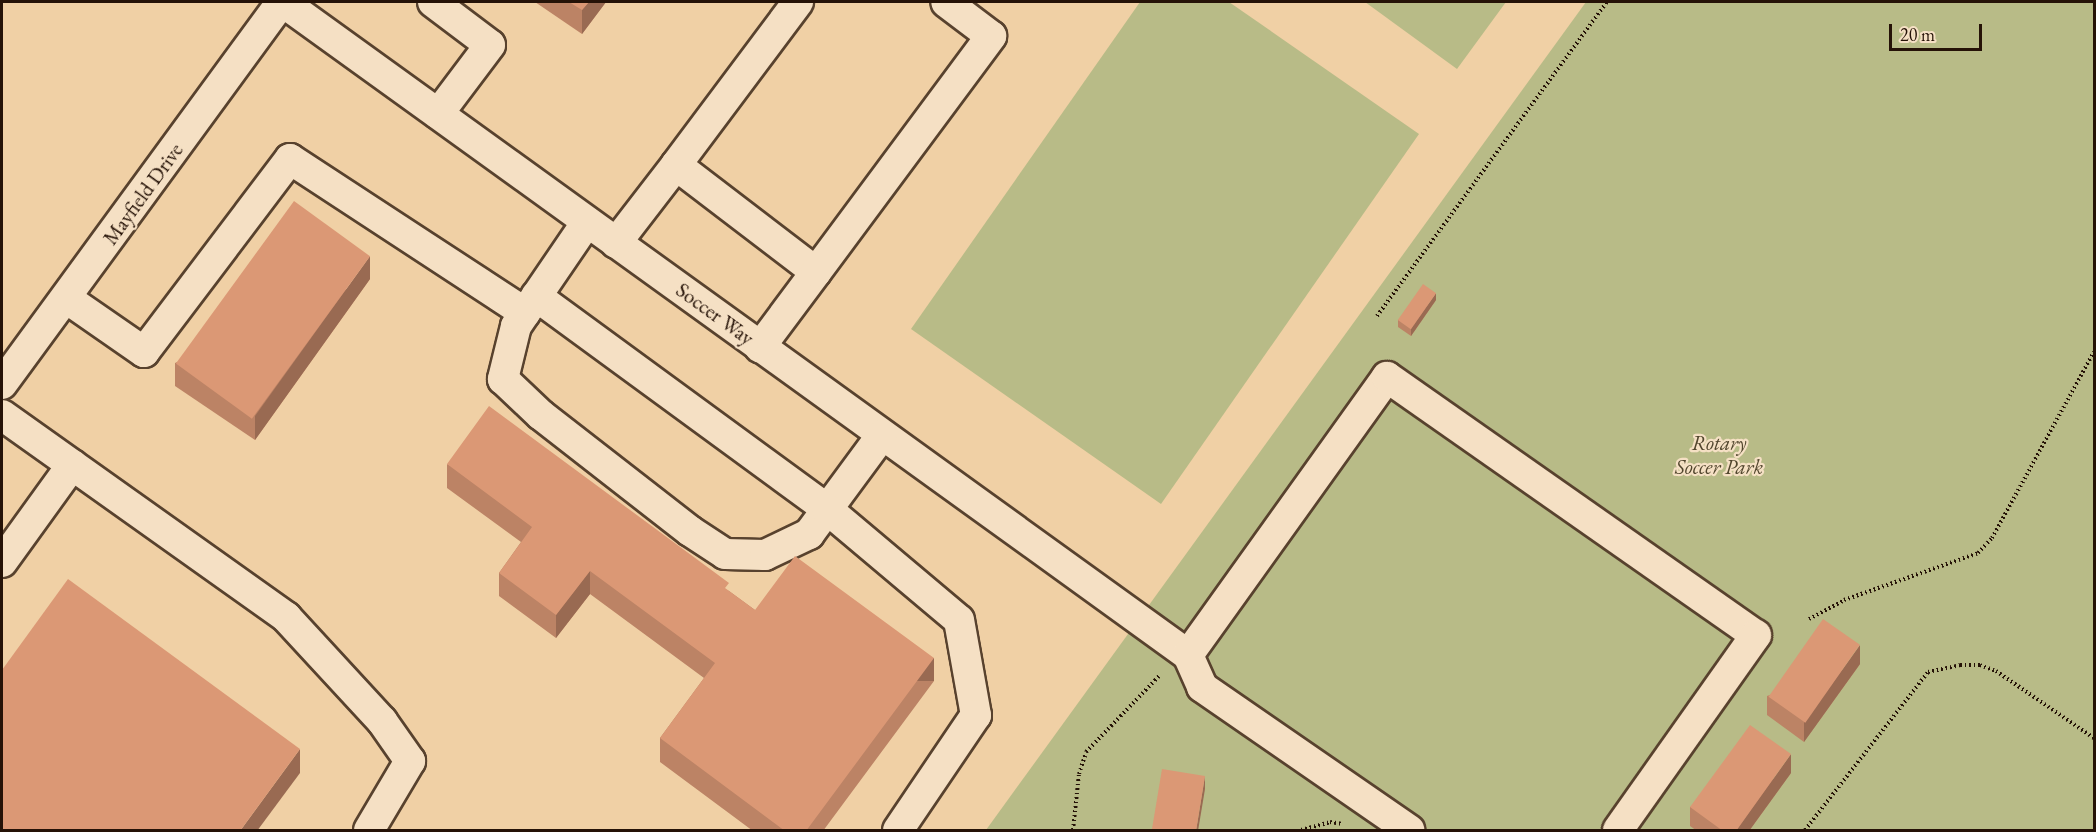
<!DOCTYPE html>
<html>
<head>
<meta charset="utf-8">
<style>
  body { margin:0 }
  #map { position:relative; width:2096px; height:832px; overflow:hidden; background:#f0d0a5; font-family:"EB Garamond",serif }
  div>[style] { position:absolute }
  [style*='--x'] { left:calc(var(--x)*1px); top:calc(var(--y)*1px); width:calc(var(--w)*1px); rotate:calc(var(--a)*1deg) }
  .green>* { inset:0; background:#b8bb87 }
  .path>* { height:4px; margin-top:-2px; transform-origin:0; background:repeating-linear-gradient(90deg,#251207 0 1.5px,transparent 0 4.5px) }
  .roads { filter:drop-shadow(2px 0 #58422e) drop-shadow(-2px 0 #58422e) drop-shadow(0 2px #58422e) drop-shadow(0 -2px #58422e) }
  .minor>* { height:30px; margin:-15px; padding:0 15px; transform-origin:15px; border-radius:15px; background:#f5e0c4 }
  .wall>* { inset:0; background:#bc8365 }
  .shaded-wall>* { inset:0; background:#996a52; transform-origin:0 0 }
  .building>* { inset:0; background:#db9875; transform-origin:0 0 }
  span { translate:-50% -50%; white-space:nowrap; text-align:center; line-height:1.15; -webkit-text-stroke:4.5px #f5e0c4; paint-order:stroke }
  .street-label { font-size:21px; color:#251207 }
  .park-label { font-size:21px; color:#51452d; font-style:italic }
  .frame { position:absolute; inset:0; border:3px solid #251207; pointer-events:none }
  .scale { position:absolute; left:1889px; top:24px; width:93px; height:27px; box-sizing:border-box; border:3px solid #251207; border-top:0; padding-left:8px; font-size:18px; line-height:21px; white-space:nowrap; color:#251207; -webkit-text-stroke:4px #f5e0c4; paint-order:stroke }
</style>
</head>
<body>
<div id="map">
  <div class="green">
    <div style="clip-path:polygon(1140px 2px,1229px 2px,1419px 134px,1161px 504px,911px 329px)"></div>
    <div style="clip-path:polygon(1365px 2px,1506px 2px,1457px 69px)"></div>
    <div style="clip-path:polygon(1586px 2px,2094px 2px,2094px 830px,986px 830px)"></div>
  </div>
  <div class="path">
    <div style="--x:1377;--y:316;--w:389;--a:-53.8"></div>
    <div style="--x:1809;--y:619;--w:40;--a:-28"></div>
    <div style="--x:1844;--y:600;--w:142;--a:-19.3"></div>
    <div style="--x:1978;--y:553;--w:21;--a:-47"></div>
    <div style="--x:1992;--y:538;--w:212;--a:-61.3"></div>
    <div style="--x:1073;--y:830;--w:56;--a:-83.9"></div>
    <div style="--x:1079;--y:774;--w:23;--a:-72"></div>
    <div style="--x:1086;--y:752;--w:107;--a:-46.1"></div>
    <div style="--x:1301;--y:830;--w:30;--a:-15"></div>
    <div style="--x:1330;--y:822;--w:13;--a:9"></div>
    <div style="--x:1805;--y:830;--w:200;--a:-52.1"></div>
    <div style="--x:1928;--y:672;--w:33;--a:-12"></div>
    <div style="--x:1960;--y:665;--w:20;--a:0"></div>
    <div style="--x:1980;--y:665;--w:17;--a:21"></div>
    <div style="--x:1996;--y:671;--w:119;--a:34.4"></div>
  </div>
  <div class="roads">
    <div class="minor">
      <div style="--x:283;--y:2;--w:1116;--a:35.81"></div>
      <div style="--x:1188;--y:655;--w:35;--a:66"></div>
      <div style="--x:1202;--y:687;--w:252;--a:34.6"></div>
      <div style="--x:433;--y:2;--w:71;--a:37"></div>
      <div style="--x:490;--y:45;--w:86;--a:127"></div>
      <div style="--x:676;--y:165;--w:204;--a:-53.2"></div>
      <div style="--x:587;--y:222;--w:126;--a:124.3"></div>
      <div style="--x:516;--y:326;--w:55;--a:103.8"></div>
      <div style="--x:503;--y:379;--w:52;--a:43.5"></div>
      <div style="--x:541;--y:415;--w:189;--a:37.9"></div>
      <div style="--x:690;--y:531;--w:42;--a:33.3"></div>
      <div style="--x:725;--y:554;--w:40;--a:1.4"></div>
      <div style="--x:765;--y:555;--w:49;--a:-25.5"></div>
      <div style="--x:809;--y:534;--w:123;--a:-53.6"></div>
      <div style="--x:616;--y:243;--w:98;--a:-52.4"></div>
      <div style="--x:676;--y:165;--w:176;--a:37.4"></div>
      <div style="--x:816;--y:272;--w:94;--a:126.7"></div>
      <div style="--x:816;--y:272;--w:294;--a:-53.4"></div>
      <div style="--x:991;--y:36;--w:56;--a:-142.9"></div>
      <div style="--x:536;--y:296;--w:361;--a:36.2"></div>
      <div style="--x:827;--y:509;--w:172;--a:40.1"></div>
      <div style="--x:959;--y:620;--w:97;--a:79.9"></div>
      <div style="--x:976;--y:715;--w:139;--a:124.1"></div>
      <div style="--x:66;--y:298;--w:95;--a:34.7"></div>
      <div style="--x:144;--y:352;--w:242;--a:-52.9"></div>
      <div style="--x:290;--y:159;--w:281;--a:33.2"></div>
      <div style="--x:2;--y:384;--w:474;--a:-53.8"></div>
      <div style="--x:2;--y:415;--w:349;--a:35.4"></div>
      <div style="--x:286;--y:617;--w:142;--a:47.3"></div>
      <div style="--x:382;--y:721;--w:49;--a:55"></div>
      <div style="--x:410;--y:761;--w:80;--a:120.7"></div>
      <div style="--x:2;--y:562;--w:120;--a:-54.2"></div>
      <div style="--x:1188;--y:655;--w:342;--a:-54.4"></div>
      <div style="--x:1387;--y:377;--w:450;--a:35"></div>
      <div style="--x:1756;--y:635;--w:239;--a:125.3"></div>
    </div>
  </div>
  <div class="wall">
    <div style="clip-path:polygon(535px 2px,606px 2px,582px 34px)"></div>
    <div style="clip-path:polygon(370px 279px,255px 440px,175px 386px,175px 363px)"></div>
    <div style="clip-path:polygon(1436px 300px,1411px 336px,1398px 327px,1398px 320px)"></div>
    <div style="clip-path:polygon(447px 464px,729px 591px,755px 610px,934px 681px,823px 831px,753px 831px,660px 762px,660px 738px,704px 678px,590px 594px,556px 638px,499px 596px,499px 573px,521px 542px,447px 488px)"></div>
    <div style="clip-path:polygon(1860px 664px,1804px 742px,1767px 715px,1767px 696px)"></div>
    <div style="clip-path:polygon(1791px 773px,1749px 831px,1697px 831px,1690px 826px,1690px 807px)"></div>
  </div>
  <div class="shaded-wall">
    <div style="clip-path:polygon(589px 2px,606px 2px,582px 34px,582px 10px)"></div>
    <div style="clip-path:polygon(370px 256px,370px 279px,255px 440px,255px 416px)"></div>
    <div style="clip-path:polygon(1436px 293px,1436px 300px,1411px 336px,1411px 329px)"></div>
    <div style="clip-path:polygon(590px 571px,590px 594px,556px 638px,556px 615px)"></div>
    <div style="clip-path:polygon(1860px 645px,1860px 664px,1804px 742px,1804px 723px)"></div>
    <div style="left:934px;top:658px;width:23px;height:215px;rotate:90deg"></div>
    <div style="clip-path:polygon(300px 749px,300px 773px,257px 831px,240px 831px)"></div>
    <div style="clip-path:polygon(1791px 754px,1791px 773px,1749px 831px,1736px 831px)"></div>
    <div style="clip-path:polygon(1205px 776px,1205px 789px,1198px 831px,1196px 831px)"></div>
  </div>
  <div class="building">
    <div style="clip-path:polygon(569px 2px,589px 2px,582px 10px)"></div>
    <div style="left:294px;top:201px;width:94px;height:201px;rotate:36deg"></div>
    <div style="left:1423px;top:284px;width:16px;height:44px;rotate:35deg"></div>
    <div style="clip-path:polygon(489px 406px,729px 583px,725px 588px,755px 610px,795px 556px,934px 658px,806px 831px,785px 831px,660px 738px,715px 663px,590px 571px,556px 615px,499px 573px,532px 527px,447px 464px)"></div>
    <div style="clip-path:polygon(68px 579px,300px 749px,240px 831px,2px 831px,2px 670px)"></div>
    <div style="left:1823px;top:619px;width:45px;height:95px;rotate:35deg"></div>
    <div style="clip-path:polygon(1750px 725px,1791px 754px,1736px 831px,1723px 831px,1690px 807px)"></div>
    <div style="clip-path:polygon(1162px 769px,1205px 776px,1196px 831px,1160px 831px,1152px 829px)"></div>
  </div>
  <div class="street-label">
    <span style="left:143px;top:194px;rotate:-54deg">Mayfield Drive</span>
    <span style="left:715px;top:314px;rotate:36deg">Soccer Way</span>
  </div>
  <div class="park-label">
    <span style="left:1719px;top:455px">Rotary<br>Soccer Park</span>
  </div>
  <div class="frame"></div>
  <div class="scale">20 m</div>
</div>
</body>
</html>
